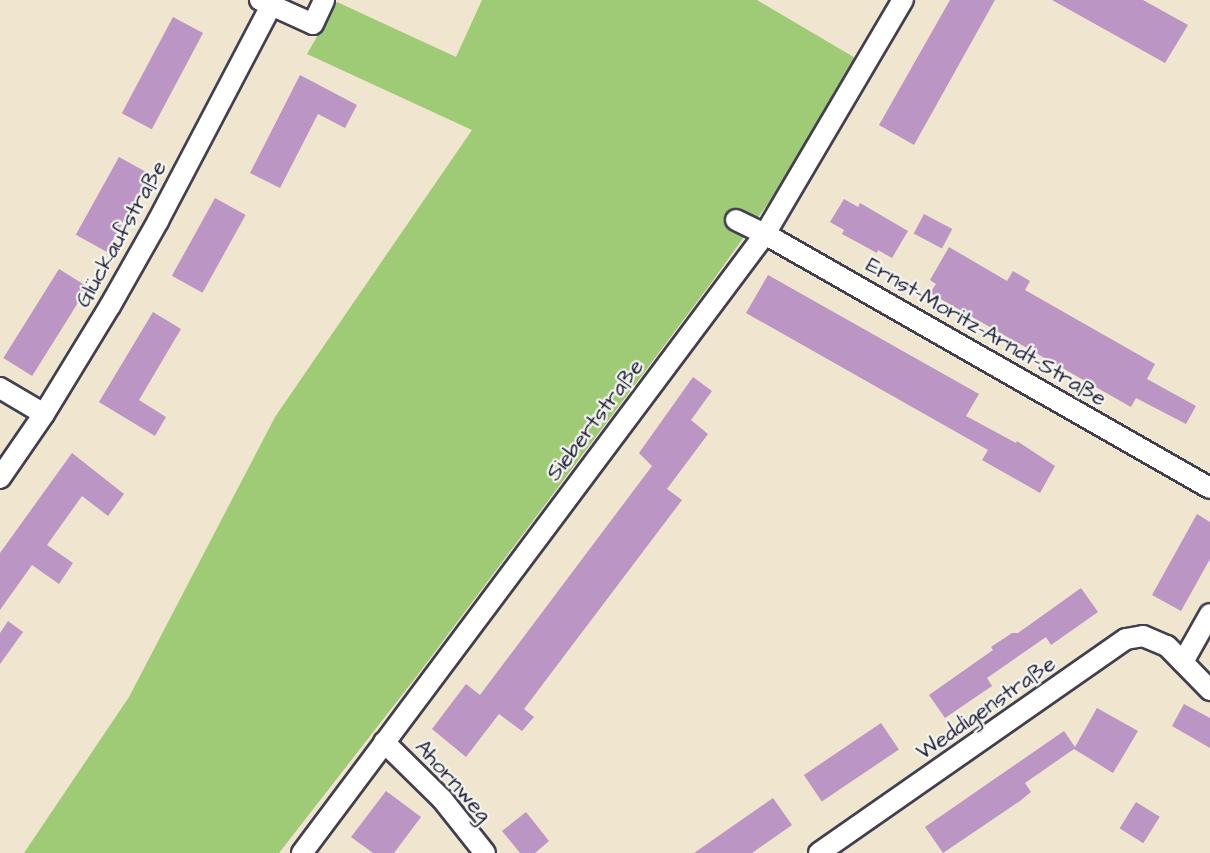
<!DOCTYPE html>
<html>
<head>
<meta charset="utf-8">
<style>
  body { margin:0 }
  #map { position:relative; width:1210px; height:853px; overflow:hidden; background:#f0e5ce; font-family:"Architects Daughter",sans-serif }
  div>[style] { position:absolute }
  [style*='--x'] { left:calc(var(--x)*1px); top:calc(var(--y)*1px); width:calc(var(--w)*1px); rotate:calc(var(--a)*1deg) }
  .green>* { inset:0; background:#9fca76 }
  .building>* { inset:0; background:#bb96c4; transform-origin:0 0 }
  .roads { filter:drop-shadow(2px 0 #413f51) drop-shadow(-2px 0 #413f51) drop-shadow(0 2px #413f51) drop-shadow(0 -2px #413f51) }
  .minor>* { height:20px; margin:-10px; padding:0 10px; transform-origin:10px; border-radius:10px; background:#fff }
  span { translate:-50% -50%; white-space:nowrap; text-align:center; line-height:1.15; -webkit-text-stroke:4.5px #f6f6f2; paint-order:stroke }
  .street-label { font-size:22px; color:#22223b }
</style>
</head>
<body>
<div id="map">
  <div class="green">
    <div style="clip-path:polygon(482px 0,757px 0,857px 59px,769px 202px,711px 283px,416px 677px,279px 853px,24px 853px,129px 697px,275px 417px,472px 130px,307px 54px,337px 2px,456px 57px)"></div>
  </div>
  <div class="building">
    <div style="clip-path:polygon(950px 0,995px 0,914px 145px,879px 125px)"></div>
    <div style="clip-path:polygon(1052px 0,1143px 0,1188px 25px,1165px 63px)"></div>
    <div style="left:173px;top:17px;width:34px;height:109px;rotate:28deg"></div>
    <div style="clip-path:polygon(300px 75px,357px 105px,345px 128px,318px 114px,280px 188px,250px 173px)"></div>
    <div style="left:119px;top:157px;width:35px;height:89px;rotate:29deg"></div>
    <div style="left:215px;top:198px;width:35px;height:89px;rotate:29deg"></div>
    <div style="clip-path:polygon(844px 199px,858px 207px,860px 203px,908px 231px,892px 258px,878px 250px,877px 253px,842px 234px,844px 230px,830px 222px)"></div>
    <div style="left:924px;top:214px;width:32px;height:22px;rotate:28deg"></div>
    <div style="clip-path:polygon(949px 247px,1007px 281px,1013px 271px,1030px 281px,1025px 290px,1155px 364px,1147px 379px,1196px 406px,1186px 424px,1136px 398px,1131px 407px,930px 293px,936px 284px,930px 280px)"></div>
    <div style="left:59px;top:269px;width:34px;height:105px;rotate:32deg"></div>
    <div style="clip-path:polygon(768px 275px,979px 394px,966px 416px,1016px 443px,1017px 441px,1055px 466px,1040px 493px,982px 460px,988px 450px,746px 313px)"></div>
    <div style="clip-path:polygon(153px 312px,181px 329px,139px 400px,166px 417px,155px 436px,99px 402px)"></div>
    <div style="clip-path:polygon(693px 377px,712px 391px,691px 420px,708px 434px,667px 489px,682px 500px,524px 709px,534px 717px,522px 731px,499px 714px,466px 757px,432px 729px,466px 684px,480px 695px,652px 466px,639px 453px)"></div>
    <div style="clip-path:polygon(72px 453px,124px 494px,108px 516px,82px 496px,47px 545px,73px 563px,59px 584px,32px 565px,0 610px,0 553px)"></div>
    <div style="clip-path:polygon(1197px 514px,1210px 522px,1210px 559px,1181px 611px,1152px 595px)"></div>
    <div style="clip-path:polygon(1081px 588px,1098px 612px,1051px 645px,1046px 637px,987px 678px,992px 686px,945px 718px,929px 695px,993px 650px,991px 647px,1012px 633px,1018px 633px)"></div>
    <div style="clip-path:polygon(8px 621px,23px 632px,0 664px,0 633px)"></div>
    <div style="clip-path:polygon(1184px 704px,1210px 718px,1210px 748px,1172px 726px)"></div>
    <div style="clip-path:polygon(1097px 708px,1138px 731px,1113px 773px,1074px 749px,1025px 783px,1031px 792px,1020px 801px,943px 853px,925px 827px,1064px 731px,1075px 747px)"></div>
    <div style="left:881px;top:723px;width:32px;height:93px;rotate:56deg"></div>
    <div style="clip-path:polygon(386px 791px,421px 817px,394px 853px,373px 853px,351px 837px)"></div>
    <div style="clip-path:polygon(773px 798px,792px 825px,752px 853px,694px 853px)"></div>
    <div style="left:1136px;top:802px;width:28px;height:31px;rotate:32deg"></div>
    <div style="clip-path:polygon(526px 812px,549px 841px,535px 853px,520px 853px,502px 831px)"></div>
  </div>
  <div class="roads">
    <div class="minor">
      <div style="--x:260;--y:0;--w:58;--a:24.4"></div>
      <div style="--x:313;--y:24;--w:26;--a:-65"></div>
      <div style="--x:736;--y:220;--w:32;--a:26"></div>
      <div style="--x:765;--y:234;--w:512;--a:29.72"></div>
      <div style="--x:0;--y:388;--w:51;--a:30.6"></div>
      <div style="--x:0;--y:478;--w:78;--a:-55.5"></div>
      <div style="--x:44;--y:414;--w:127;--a:-58.6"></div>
      <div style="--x:110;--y:306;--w:98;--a:-60.5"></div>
      <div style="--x:158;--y:221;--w:243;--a:-62.3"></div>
      <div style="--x:1183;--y:662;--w:55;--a:-60.6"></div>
      <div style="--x:384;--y:742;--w:81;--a:44.5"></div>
      <div style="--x:442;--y:799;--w:69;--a:51.5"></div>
      <div style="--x:302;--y:853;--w:773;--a:-53.2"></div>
      <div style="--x:765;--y:234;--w:272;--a:-59.5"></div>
      <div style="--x:819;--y:853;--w:374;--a:-34.9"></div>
      <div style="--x:1126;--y:639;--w:17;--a:-10"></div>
      <div style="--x:1143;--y:636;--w:26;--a:23"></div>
      <div style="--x:1167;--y:646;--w:62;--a:45.7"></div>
    </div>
  </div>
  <div class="street-label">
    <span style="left:121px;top:234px;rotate:-61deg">Glückaufstraße</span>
    <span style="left:986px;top:332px;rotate:30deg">Ernst-Moritz-Arndt-Straße</span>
    <span style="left:595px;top:420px;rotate:-53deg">Siebertstraße</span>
    <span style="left:986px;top:708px;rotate:-35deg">Weddigenstraße</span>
    <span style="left:453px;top:781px;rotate:48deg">Ahornweg</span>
  </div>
</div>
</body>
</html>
